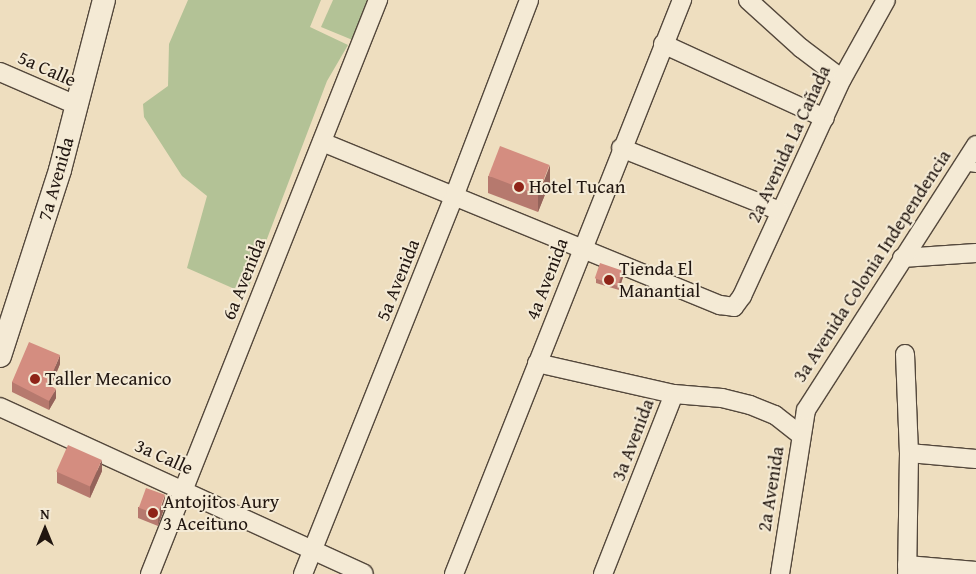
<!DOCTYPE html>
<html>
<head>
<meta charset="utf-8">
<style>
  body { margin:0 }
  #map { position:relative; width:976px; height:574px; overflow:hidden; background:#eedebf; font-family:"Gentium Book Plus",serif }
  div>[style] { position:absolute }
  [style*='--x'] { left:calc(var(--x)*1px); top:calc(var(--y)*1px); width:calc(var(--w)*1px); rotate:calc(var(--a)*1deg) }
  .green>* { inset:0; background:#b3c296 }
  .roads { filter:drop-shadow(1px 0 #54483c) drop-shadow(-1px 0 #54483c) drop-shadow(0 1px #54483c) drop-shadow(0 -1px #54483c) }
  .service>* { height:9px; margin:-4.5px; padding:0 4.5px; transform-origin:4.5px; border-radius:4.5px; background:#f4ead5 }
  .minor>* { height:18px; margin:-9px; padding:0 9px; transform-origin:9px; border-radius:9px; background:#f4ead5 }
  .tertiary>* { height:22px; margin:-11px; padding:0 11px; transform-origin:11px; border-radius:11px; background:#f4ead5 }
  .wall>* { inset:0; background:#b6796e }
  .shaded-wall>* { inset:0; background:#94635a }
  .building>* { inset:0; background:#d48d80; transform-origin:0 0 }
  .dots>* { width:14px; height:14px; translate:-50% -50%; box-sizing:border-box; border:2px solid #f4ead5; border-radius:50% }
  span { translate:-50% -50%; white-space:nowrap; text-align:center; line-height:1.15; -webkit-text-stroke:4px #f4ead5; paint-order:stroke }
  .street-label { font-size:19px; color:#211610 }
  .poi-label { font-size:19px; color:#211610 }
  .left { translate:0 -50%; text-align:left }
  .north { position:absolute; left:20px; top:504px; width:50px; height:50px; -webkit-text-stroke:4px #f4ead5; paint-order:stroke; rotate:0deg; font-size:14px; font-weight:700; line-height:20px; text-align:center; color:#211610 }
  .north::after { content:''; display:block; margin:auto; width:18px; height:22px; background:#211610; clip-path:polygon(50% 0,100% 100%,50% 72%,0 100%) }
</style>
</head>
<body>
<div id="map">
  <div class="green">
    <div style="clip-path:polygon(188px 0,321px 0,310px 27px,348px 45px,327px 81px,246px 294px,187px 268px,207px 196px,182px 176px,144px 117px,143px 104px,168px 86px,169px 44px)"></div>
    <div style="clip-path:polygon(333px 0,372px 0,355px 41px,321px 27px)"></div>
  </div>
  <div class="roads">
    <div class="service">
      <div style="--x:963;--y:165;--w:13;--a:9"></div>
    </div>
    <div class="minor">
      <div style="--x:748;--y:0;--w:72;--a:42.2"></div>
      <div style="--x:801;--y:48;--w:51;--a:37.1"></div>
      <div style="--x:663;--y:44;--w:178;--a:24.6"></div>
      <div style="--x:0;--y:72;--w:83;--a:23.5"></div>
      <div style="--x:322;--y:142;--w:430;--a:22.3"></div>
      <div style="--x:720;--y:305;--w:14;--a:8"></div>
      <div style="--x:734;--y:307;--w:14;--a:-54"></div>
      <div style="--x:742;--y:296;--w:239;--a:-65.3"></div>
      <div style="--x:842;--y:79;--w:90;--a:-60.9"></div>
      <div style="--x:621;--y:148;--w:171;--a:21.6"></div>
      <div style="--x:902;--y:258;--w:74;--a:-3.9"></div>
      <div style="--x:905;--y:354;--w:99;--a:87.7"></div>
      <div style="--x:909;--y:453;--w:121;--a:90.9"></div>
      <div style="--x:537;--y:363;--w:140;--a:12.8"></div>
      <div style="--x:674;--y:394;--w:48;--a:4.8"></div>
      <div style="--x:722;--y:398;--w:29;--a:14"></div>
      <div style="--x:750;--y:405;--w:27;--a:22"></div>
      <div style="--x:775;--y:415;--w:33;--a:38"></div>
      <div style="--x:0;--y:407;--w:400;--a:24.6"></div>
      <div style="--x:909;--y:453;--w:67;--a:5.1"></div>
      <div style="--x:907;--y:565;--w:69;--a:5"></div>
      <div style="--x:150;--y:574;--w:618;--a:-68.34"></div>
      <div style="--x:303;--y:574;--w:409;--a:-68.2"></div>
      <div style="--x:455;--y:194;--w:208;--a:-69.1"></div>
      <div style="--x:454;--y:574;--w:618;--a:-68.34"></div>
      <div style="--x:603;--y:574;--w:193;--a:-68.5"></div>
      <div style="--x:780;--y:574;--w:166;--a:-81"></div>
      <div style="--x:806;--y:410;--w:315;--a:-57.3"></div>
    </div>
    <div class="tertiary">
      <div style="--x:0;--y:356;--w:195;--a:-72.1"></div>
      <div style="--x:60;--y:170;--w:176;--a:-75.5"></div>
    </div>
  </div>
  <div class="wall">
    <div style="clip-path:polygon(488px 176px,550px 182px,538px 212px,488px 193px)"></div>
    <div style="clip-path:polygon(623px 277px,619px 290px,596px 283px,596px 278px)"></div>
    <div style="clip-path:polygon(60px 364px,51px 386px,56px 398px,49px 410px,12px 392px,12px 382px)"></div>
    <div style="clip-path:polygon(102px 471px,90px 498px,57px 483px,57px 472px)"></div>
    <div style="clip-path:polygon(165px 506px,158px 526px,138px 518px,138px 507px)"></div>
  </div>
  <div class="shaded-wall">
    <div style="clip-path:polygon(550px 165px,550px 182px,538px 212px,538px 196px)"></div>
    <div style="clip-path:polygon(623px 271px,623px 277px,619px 290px,619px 285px)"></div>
    <div style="clip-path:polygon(60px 355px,60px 364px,48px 393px,48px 384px)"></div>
    <div style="clip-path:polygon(56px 389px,56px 398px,49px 410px,49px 401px)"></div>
    <div style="clip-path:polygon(102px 460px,102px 471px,90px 498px,90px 486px)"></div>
    <div style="clip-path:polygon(165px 495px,165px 506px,158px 526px,158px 515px)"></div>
  </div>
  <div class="building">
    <div style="left:500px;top:146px;width:53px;height:32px;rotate:21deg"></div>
    <div style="left:600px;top:263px;width:24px;height:16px;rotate:19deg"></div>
    <div style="clip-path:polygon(29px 342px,60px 355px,48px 384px,56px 389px,49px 401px,12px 382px)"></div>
    <div style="left:68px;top:445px;width:37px;height:29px;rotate:24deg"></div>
    <div style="left:146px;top:488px;width:20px;height:21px;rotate:20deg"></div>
  </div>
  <div class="dots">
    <div style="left:519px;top:187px;background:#8f2418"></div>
    <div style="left:609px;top:280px;background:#8f2418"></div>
    <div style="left:35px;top:379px;background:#8f2418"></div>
    <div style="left:153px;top:513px;background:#8f2418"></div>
  </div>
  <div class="street-label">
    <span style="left:47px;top:69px;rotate:24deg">5a Calle</span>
    <span style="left:789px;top:144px;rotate:-65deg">2a Avenida La Cañada</span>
    <span style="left:56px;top:179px;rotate:-74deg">7a Avenida</span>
    <span style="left:872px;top:266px;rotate:-57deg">3a Avenida Colonia Independencia</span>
    <span style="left:244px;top:279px;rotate:-68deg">6a Avenida</span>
    <span style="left:547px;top:279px;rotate:-69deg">4a Avenida</span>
    <span style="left:398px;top:280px;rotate:-68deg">5a Avenida</span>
    <span style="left:633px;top:440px;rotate:-69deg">3a Avenida</span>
    <span style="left:164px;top:457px;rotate:24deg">3a Calle</span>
    <span style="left:771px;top:489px;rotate:-81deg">2a Avenida</span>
  </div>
  <div class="poi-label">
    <span class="left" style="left:529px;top:187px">Hotel Tucan</span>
    <span class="left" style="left:619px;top:280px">Tienda El<br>Manantial</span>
    <span class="left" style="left:45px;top:379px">Taller Mecanico</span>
    <span class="left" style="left:163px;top:513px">Antojitos Aury<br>3 Aceituno</span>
  </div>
  <div class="north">N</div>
</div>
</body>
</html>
